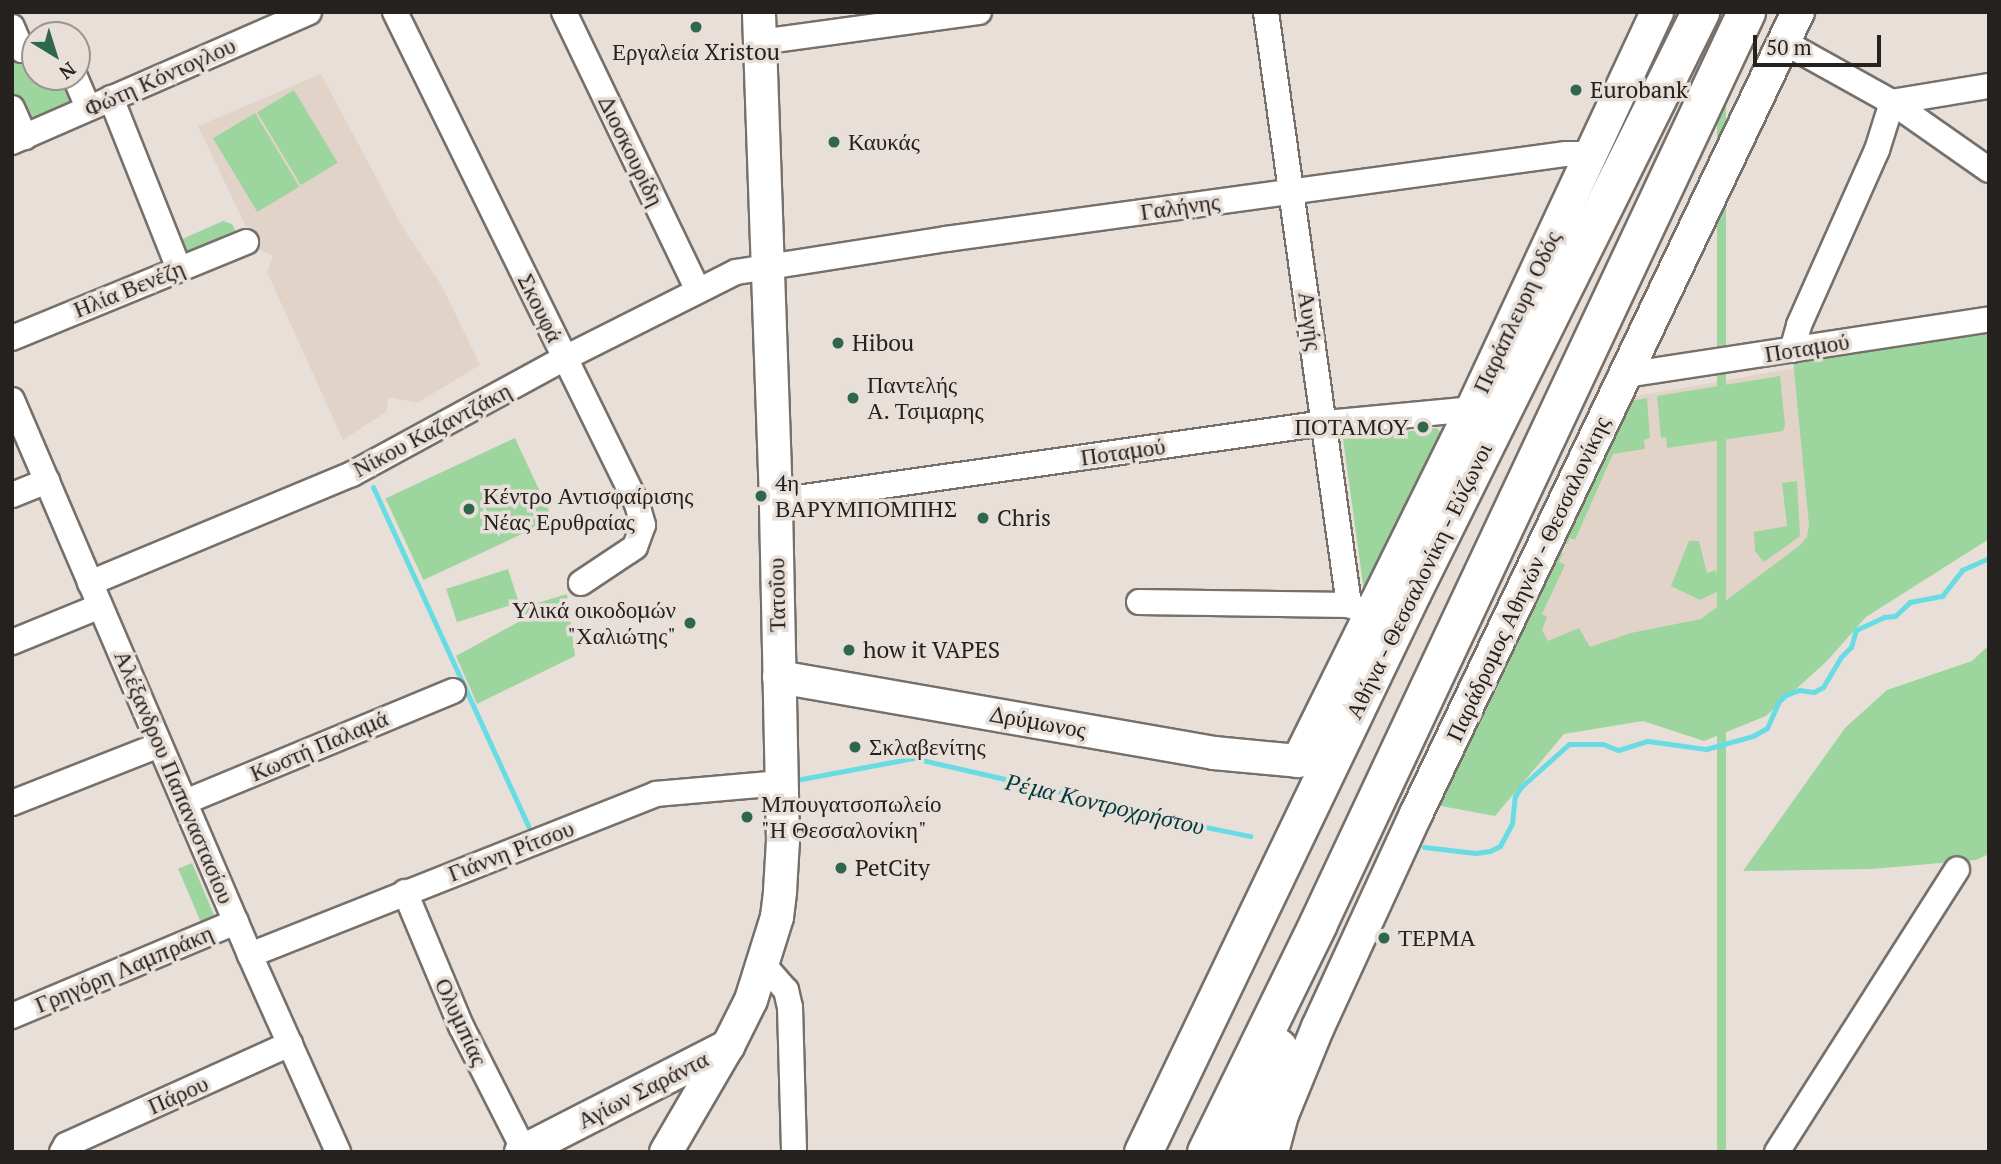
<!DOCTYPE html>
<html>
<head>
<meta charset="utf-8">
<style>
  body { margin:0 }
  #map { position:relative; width:2001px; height:1164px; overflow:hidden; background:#e8dfd9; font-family:"PT Serif",serif }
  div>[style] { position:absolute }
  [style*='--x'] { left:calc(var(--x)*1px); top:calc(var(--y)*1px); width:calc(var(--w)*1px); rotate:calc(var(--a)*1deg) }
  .built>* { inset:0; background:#e2d3c8 }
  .green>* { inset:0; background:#9dd59f; transform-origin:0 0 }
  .stream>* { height:5px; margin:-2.5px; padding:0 2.5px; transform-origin:2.5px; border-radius:2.5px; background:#69dce3 }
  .roads { filter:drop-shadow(2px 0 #77706a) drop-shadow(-2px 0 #77706a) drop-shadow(0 2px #77706a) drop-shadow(0 -2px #77706a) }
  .minor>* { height:24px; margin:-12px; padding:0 12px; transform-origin:12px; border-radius:12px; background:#fff }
  .major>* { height:32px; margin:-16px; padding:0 16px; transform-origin:16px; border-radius:16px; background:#fff }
  .highway>* { height:37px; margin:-18.5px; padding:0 18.5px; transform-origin:18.5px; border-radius:18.5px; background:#fff }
  .dots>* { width:19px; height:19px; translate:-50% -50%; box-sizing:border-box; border:4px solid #e8dfd9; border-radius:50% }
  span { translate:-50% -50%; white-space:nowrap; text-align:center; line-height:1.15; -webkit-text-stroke:7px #e8dfd9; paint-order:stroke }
  .poi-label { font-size:23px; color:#24211f }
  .left { translate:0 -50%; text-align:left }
  .right { translate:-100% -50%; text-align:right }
  .street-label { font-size:23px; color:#24211f }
  .water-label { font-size:24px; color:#003a3d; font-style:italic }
  .frame { position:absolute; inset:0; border:14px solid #24211f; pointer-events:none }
  .north { position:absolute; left:21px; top:21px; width:70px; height:70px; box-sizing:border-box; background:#e8dfd9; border:2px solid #9a938f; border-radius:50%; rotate:142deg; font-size:19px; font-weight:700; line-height:28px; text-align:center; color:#24211f }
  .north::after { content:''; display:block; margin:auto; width:24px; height:32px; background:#2e664e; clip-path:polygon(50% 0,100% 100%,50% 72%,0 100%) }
  .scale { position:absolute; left:1753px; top:35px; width:128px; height:32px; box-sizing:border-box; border:4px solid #24211f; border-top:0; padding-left:9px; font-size:21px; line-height:24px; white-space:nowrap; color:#24211f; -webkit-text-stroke:5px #e8dfd9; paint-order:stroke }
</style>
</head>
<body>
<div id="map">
  <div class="built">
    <div style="clip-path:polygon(321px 74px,402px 226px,442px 286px,480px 365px,417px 403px,389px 397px,386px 412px,343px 440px,267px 272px,273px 256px,256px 248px,198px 126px)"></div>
    <div style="clip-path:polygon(1819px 364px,1834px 525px,1699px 635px,1540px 659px,1502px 642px,1619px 399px)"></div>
  </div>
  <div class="green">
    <div style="left:1717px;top:12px;width:9px;height:1265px"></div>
    <div style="clip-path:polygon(35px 50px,35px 77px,70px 77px,81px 103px,27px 127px,12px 95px,12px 60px)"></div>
    <div style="left:294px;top:90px;width:85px;height:43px;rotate:59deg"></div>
    <div style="left:255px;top:113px;width:86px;height:49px;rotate:59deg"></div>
    <div style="clip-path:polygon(223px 221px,232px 224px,238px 236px,183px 261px,180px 240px)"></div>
    <div style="clip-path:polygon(1989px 319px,1989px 539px,1866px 617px,1827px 661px,1766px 716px,1704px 741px,1643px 721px,1564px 734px,1495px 816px,1430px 804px,1551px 548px,1563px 553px,1559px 562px,1565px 565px,1542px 614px,1547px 617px,1542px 630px,1548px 641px,1579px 628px,1590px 647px,1631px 633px,1701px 619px,1799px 546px,1807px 537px,1809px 525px,1792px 350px)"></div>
    <div style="clip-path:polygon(1780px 376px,1785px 425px,1783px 431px,1667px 448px,1666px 437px,1661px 438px,1657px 396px)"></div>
    <div style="clip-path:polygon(1647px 398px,1650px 438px,1644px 440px,1645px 449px,1613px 454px,1575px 540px,1570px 538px,1567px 544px,1556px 538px,1621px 403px)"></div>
    <div style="clip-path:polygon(1437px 428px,1441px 433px,1364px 591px,1343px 439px)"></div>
    <div style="left:515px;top:438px;width:90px;height:143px;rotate:65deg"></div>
    <div style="clip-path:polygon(1797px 481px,1800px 536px,1764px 562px,1755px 551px,1754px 532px,1787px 526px,1782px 483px)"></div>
    <div style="clip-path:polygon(1689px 541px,1699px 541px,1707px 573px,1716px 570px,1719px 591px,1700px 600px,1671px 586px)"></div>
    <div style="left:508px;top:569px;width:35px;height:65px;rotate:72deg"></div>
    <div style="clip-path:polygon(567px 594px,575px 656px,477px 704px,456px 656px,524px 619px,521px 608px)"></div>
    <div style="clip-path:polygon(1989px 645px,1989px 854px,1976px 860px,1871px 869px,1743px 871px,1845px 728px,1887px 690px,1972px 661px)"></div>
    <div style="left:192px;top:863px;width:61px;height:15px;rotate:67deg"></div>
  </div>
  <div class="stream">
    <div style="--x:373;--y:487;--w:373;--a:65.4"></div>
    <div style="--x:796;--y:780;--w:119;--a:-10.6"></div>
    <div style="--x:913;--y:758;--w:174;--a:12.9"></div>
    <div style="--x:1083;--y:797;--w:41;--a:18.4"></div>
    <div style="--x:1122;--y:810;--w:131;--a:11.5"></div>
    <div style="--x:1424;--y:847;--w:52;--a:6.6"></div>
    <div style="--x:1476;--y:853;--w:14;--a:-8"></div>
    <div style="--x:1490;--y:851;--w:11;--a:-27"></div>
    <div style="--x:1500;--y:846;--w:26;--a:-62"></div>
    <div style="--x:1512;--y:823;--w:27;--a:-84"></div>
    <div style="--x:1515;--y:796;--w:11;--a:-56"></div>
    <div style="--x:1521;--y:787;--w:64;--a:-41.9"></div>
    <div style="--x:1569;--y:744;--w:34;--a:0"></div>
    <div style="--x:1603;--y:744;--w:16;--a:22"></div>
    <div style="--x:1618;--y:750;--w:31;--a:-17"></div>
    <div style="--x:1648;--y:741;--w:59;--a:7.9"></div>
    <div style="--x:1706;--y:749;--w:49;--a:-15.5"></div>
    <div style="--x:1753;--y:736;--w:16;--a:-30"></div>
    <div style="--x:1767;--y:728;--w:30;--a:-66"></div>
    <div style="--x:1779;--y:701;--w:9;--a:-41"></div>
    <div style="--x:1786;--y:695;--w:14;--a:-21"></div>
    <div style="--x:1799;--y:690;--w:15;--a:8"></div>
    <div style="--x:1814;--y:692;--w:10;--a:-29"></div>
    <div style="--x:1823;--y:687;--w:35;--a:-59"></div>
    <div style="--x:1841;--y:657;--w:14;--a:-45"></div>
    <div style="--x:1851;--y:647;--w:18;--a:-74"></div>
    <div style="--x:1856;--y:630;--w:31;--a:-25"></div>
    <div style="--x:1884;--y:617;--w:11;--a:-5"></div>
    <div style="--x:1895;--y:616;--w:21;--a:-43"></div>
    <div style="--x:1910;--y:602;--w:33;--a:-11"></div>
    <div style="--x:1942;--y:596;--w:33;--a:-52"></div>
    <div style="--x:1962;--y:570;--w:30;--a:-24"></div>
  </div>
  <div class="roads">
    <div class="minor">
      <div style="--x:395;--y:12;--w:548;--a:63.81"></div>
      <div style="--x:637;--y:504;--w:22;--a:74"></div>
      <div style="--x:643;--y:525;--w:23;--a:110"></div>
      <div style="--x:635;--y:547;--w:65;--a:146.3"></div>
      <div style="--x:564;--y:12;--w:309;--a:64.3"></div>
      <div style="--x:1266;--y:12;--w:599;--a:82.03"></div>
      <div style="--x:1349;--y:605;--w:25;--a:21"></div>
      <div style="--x:12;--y:27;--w:25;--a:67"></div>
      <div style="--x:760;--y:42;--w:221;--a:-7.8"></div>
      <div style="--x:1784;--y:42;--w:124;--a:29.1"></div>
      <div style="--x:1892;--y:102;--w:118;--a:35"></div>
      <div style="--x:75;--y:77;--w:34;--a:67"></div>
      <div style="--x:111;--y:98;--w:184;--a:68.3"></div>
      <div style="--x:12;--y:108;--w:32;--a:66"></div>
      <div style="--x:12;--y:142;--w:324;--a:-23.6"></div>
      <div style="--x:12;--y:338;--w:253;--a:-22.3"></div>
      <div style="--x:1792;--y:350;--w:26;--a:-74"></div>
      <div style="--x:1799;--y:325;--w:192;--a:-66"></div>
      <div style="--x:1877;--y:150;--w:50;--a:-72.6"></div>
      <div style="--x:1892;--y:102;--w:98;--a:-9.4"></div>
      <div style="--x:1625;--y:375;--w:368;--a:-8.7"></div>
      <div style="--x:12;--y:400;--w:604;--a:66.79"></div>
      <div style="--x:250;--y:955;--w:216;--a:65.9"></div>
      <div style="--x:12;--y:495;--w:38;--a:-22"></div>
      <div style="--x:776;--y:501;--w:555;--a:-8.09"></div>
      <div style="--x:1325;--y:423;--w:148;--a:-5.4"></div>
      <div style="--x:90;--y:583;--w:284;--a:-22.6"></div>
      <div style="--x:352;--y:474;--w:243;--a:-28.6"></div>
      <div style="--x:565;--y:358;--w:191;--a:-26.7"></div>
      <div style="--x:736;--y:272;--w:213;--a:-8.9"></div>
      <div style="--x:946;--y:239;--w:626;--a:-7.81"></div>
      <div style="--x:1566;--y:154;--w:26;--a:0"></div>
      <div style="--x:1139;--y:602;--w:210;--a:0.8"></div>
      <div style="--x:12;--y:642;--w:95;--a:-22.2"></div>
      <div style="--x:185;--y:802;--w:290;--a:-22.5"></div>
      <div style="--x:12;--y:803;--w:158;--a:-21.5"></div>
      <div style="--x:405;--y:892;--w:145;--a:67.3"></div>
      <div style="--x:461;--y:1026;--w:139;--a:63.1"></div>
      <div style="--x:250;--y:955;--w:437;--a:-21.6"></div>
      <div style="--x:656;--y:794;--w:125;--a:-5"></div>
      <div style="--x:763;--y:964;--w:35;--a:49"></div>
      <div style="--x:786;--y:990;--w:17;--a:77"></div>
      <div style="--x:790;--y:1007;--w:145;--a:88.4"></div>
      <div style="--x:12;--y:1016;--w:243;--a:-22.8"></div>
      <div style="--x:62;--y:1152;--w:8;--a:-60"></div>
      <div style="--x:66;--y:1145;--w:246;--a:-24.3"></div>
      <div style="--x:1777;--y:1152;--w:335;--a:-57.5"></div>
    </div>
    <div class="major">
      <div style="--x:779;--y:677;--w:442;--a:9.9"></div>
      <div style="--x:1214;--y:753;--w:84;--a:5.4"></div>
      <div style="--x:1298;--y:761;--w:393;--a:-63.7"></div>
      <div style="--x:1472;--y:409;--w:438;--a:-65"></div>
      <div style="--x:521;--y:1152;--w:233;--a:-27.1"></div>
      <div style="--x:666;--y:1152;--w:123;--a:-59.7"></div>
      <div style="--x:728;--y:1046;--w:51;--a:-63.4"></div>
      <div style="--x:751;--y:1000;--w:87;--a:-72.6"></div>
      <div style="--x:777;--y:917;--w:26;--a:-83"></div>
      <div style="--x:780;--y:891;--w:50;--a:-86.6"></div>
      <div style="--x:783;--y:841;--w:340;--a:-91.2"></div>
      <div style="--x:776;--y:501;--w:489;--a:-92"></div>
      <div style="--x:1272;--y:1152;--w:38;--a:-75"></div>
      <div style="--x:1282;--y:1115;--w:95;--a:-67.8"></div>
      <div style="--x:1318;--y:1027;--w:234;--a:-65.3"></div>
      <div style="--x:1416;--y:814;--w:888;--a:-64.53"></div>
    </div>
    <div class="highway">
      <div style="--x:1143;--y:1152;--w:621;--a:-64.34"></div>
      <div style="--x:1412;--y:592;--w:648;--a:-63.59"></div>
      <div style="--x:1206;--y:1152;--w:255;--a:-63.9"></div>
      <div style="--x:1318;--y:923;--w:1007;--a:-64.84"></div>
      <div style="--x:1241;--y:1152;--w:111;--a:-70.6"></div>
    </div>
  </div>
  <div class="dots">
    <div style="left:696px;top:27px;background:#2e664e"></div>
    <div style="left:1576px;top:90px;background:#2e664e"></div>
    <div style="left:834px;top:142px;background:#2e664e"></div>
    <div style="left:838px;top:343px;background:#2e664e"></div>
    <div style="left:853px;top:398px;background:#2e664e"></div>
    <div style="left:1423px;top:427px;background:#2e664e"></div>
    <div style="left:761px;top:496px;background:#2e664e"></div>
    <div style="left:469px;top:509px;background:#2e664e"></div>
    <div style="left:983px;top:518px;background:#2e664e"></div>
    <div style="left:690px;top:623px;background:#2e664e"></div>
    <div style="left:849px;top:650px;background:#2e664e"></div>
    <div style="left:855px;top:747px;background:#2e664e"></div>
    <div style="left:747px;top:817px;background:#2e664e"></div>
    <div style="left:841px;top:868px;background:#2e664e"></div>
    <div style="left:1384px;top:938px;background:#2e664e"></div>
  </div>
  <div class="poi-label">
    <span style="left:696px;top:52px">Εργαλεία Xristou</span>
    <span class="left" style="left:1590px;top:90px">Eurobank</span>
    <span class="left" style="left:848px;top:142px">Καυκάς</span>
    <span class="left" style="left:852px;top:343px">Hibou</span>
    <span class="left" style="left:867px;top:398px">Παντελής<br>Α. Τσιμαρης</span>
    <span class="right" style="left:1409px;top:427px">ΠΟΤΑΜΟΥ</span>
    <span class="left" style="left:775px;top:496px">4η<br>ΒΑΡΥΜΠΟΜΠΗΣ</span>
    <span class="left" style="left:483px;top:509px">Κέντρο Αντισφαίρισης<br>Νέας Ερυθραίας</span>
    <span class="left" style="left:997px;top:518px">Chris</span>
    <span class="right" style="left:676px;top:623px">Υλικά οικοδομών<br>"Χαλιώτης"</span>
    <span class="left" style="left:863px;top:650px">how it VAPES</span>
    <span class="left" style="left:869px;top:747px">Σκλαβενίτης</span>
    <span class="left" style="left:761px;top:817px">Μπουγατσοπωλείο<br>"Η Θεσσαλονίκη"</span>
    <span class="left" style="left:855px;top:868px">PetCity</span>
    <span class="left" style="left:1398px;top:938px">ΤΕΡΜΑ</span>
  </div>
  <div class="street-label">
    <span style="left:160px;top:77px;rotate:-24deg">Φώτη Κόντογλου</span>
    <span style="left:631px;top:151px;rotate:64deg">Διοσκουρίδη</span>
    <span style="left:1180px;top:207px;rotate:-8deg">Γαλήνης</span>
    <span style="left:129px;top:289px;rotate:-22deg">Ηλία Βενέζη</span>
    <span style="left:540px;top:308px;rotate:64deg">Σκουφά</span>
    <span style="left:1517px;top:312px;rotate:-65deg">Παράπλευρη Οδός</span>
    <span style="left:1310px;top:321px;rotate:82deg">Αυγής</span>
    <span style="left:1807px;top:348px;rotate:-9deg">Ποταμού</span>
    <span style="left:432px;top:430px;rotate:-28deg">Νίκου Καζαντζάκη</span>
    <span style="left:1123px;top:452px;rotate:-8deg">Ποταμού</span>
    <span style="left:1528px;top:579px;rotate:-65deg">Παράδρομος Αθηνών - Θεσσαλονίκης</span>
    <span style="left:1419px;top:581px;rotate:-64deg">Αθήνα - Θεσσαλονίκη - Εύζωνοι</span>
    <span style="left:777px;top:595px;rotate:-91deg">Τατοΐου</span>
    <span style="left:1038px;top:722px;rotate:10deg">Δρύμωνος</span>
    <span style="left:319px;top:746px;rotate:-23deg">Κωστή Παλαμά</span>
    <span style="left:174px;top:777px;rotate:67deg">Αλέξανδρου Παπαναστασίου</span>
    <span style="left:511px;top:851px;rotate:-21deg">Γιάννη Ρίτσου</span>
    <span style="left:124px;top:969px;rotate:-23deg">Γρηγόρη Λαμπράκη</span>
    <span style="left:461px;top:1022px;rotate:65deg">Ολυμπίας</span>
    <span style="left:643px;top:1090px;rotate:-27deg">Αγίων Σαράντα</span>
    <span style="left:178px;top:1095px;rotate:-24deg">Πάρου</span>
  </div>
  <div class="water-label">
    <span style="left:1105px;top:804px;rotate:13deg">Ρέμα Κοντροχρήστου</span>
  </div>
  <div class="frame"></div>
  <div class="north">N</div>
  <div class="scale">50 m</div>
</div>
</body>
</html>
